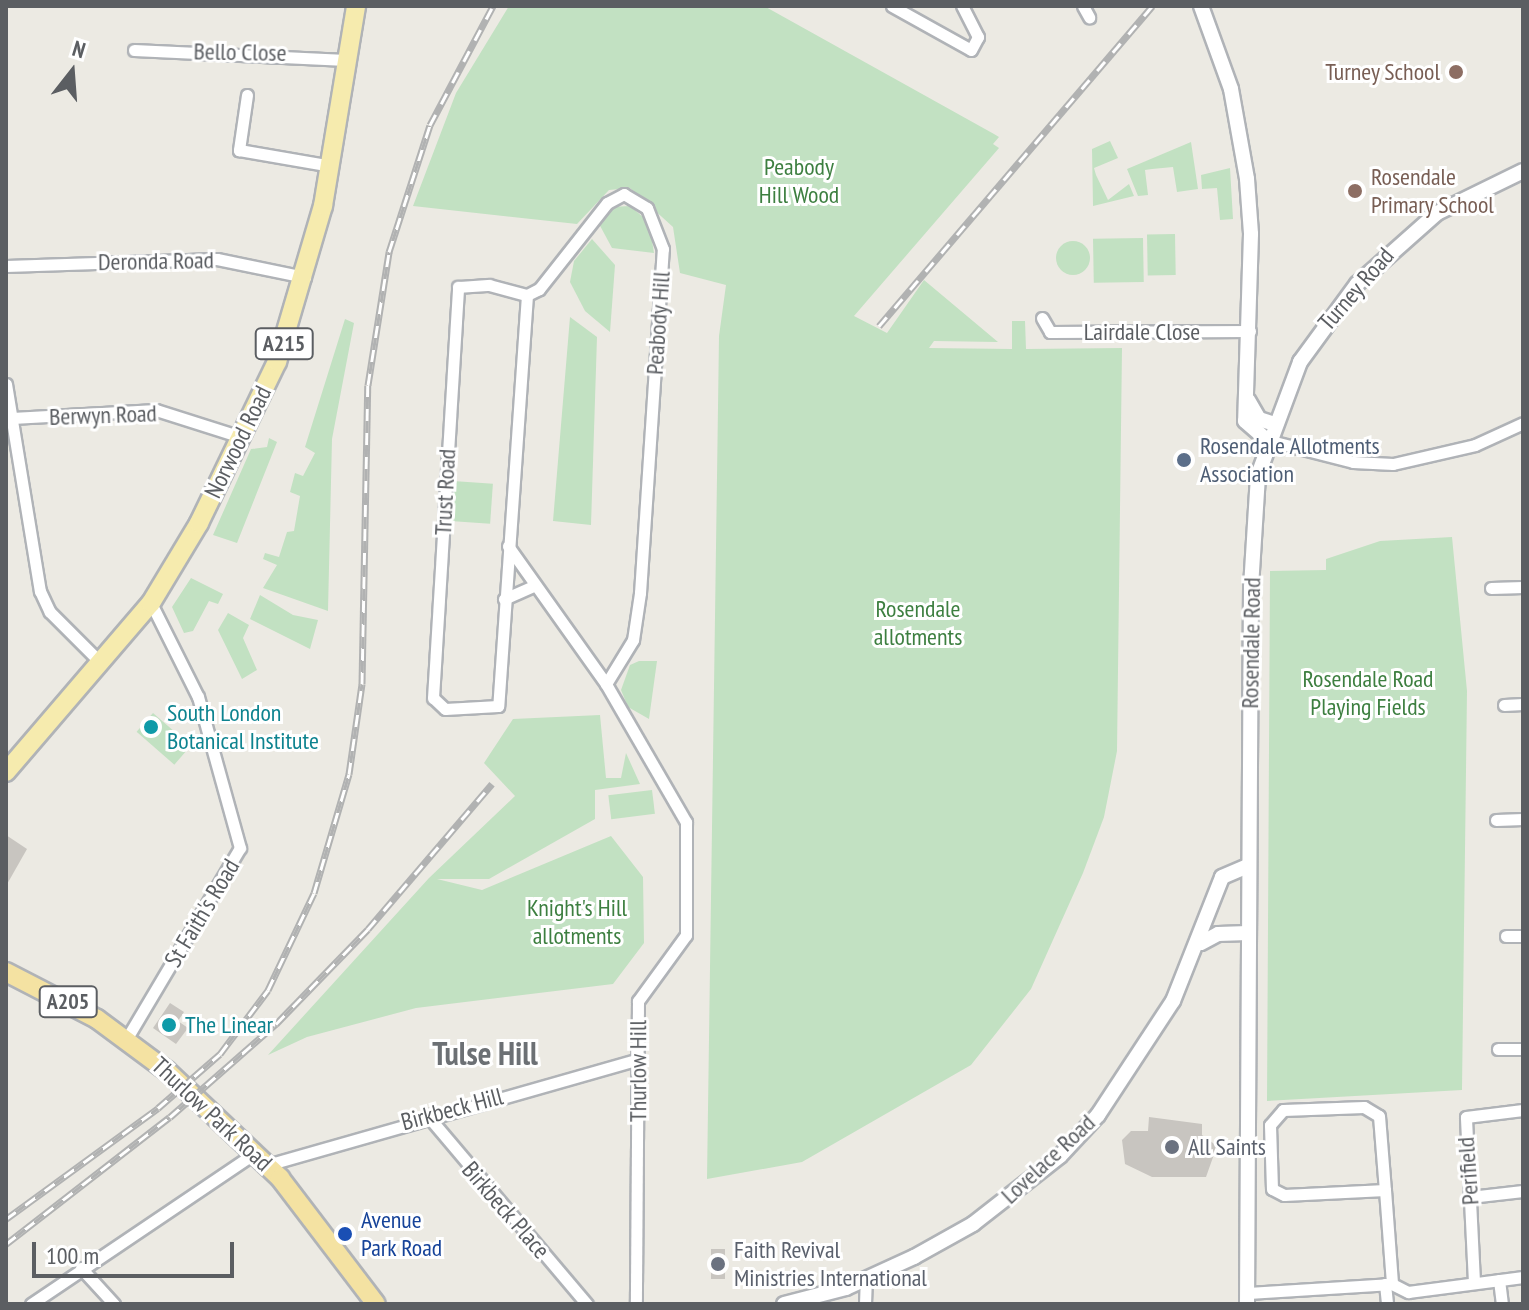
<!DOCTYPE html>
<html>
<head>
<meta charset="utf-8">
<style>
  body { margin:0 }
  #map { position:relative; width:1529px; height:1310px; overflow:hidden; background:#eceae3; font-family:"PT Sans Narrow",sans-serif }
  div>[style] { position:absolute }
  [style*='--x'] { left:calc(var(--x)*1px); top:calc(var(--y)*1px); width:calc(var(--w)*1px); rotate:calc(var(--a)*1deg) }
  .green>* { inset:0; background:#c2e1c2; transform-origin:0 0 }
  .round { border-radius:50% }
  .building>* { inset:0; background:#c8c5c0; transform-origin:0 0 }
  .roads { filter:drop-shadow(2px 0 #b0b3b7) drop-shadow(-2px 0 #b0b3b7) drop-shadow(0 2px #b0b3b7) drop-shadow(0 -2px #b0b3b7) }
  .minor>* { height:11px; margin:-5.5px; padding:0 5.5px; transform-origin:5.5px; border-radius:5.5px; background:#fff }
  .tertiary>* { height:14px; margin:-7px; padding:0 7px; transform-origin:7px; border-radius:7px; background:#fff }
  .primary>* { height:18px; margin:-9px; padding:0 9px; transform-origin:9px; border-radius:9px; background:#f6ebae }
  .trunk>* { height:18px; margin:-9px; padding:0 9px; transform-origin:9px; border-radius:9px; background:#f4e2a2 }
  .rail>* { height:7px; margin-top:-3.5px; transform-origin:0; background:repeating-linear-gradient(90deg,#fff 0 12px,#b1b2b2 0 24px); box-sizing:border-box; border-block:2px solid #b1b2b2 }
  .dots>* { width:22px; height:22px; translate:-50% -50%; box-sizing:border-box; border:4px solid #fff; border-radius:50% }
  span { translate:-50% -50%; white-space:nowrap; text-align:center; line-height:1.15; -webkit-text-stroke:6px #fff; paint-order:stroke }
  .shield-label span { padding:2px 6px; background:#fff; border:2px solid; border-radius:6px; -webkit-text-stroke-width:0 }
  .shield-label { font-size:22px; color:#5b5e62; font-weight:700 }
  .street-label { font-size:24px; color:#5b5e62 }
  .education-label { font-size:24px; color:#785e54 }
  .right { translate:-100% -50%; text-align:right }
  .left { translate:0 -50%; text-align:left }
  .park-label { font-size:24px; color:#3d7f40 }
  .service-label { font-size:24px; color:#4e5e75 }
  .culture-label { font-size:24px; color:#0d838f }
  .worship-label { font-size:24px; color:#5b616d }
  .transit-label { font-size:24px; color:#164399 }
  .district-label { font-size:32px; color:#6c7074; font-weight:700 }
  .frame { position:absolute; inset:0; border:8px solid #5b5e62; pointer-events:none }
  .north { position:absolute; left:32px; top:32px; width:80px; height:80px; -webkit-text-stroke:6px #fff; paint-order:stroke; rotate:17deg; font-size:22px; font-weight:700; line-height:32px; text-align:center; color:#5b5e62 }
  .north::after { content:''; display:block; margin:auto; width:28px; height:36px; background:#5b5e62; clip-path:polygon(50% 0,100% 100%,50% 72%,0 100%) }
  .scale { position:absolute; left:32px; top:1242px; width:202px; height:36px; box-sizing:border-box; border:4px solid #5b5e62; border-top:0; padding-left:10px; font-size:24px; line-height:28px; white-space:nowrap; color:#5b5e62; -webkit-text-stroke:6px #fff; paint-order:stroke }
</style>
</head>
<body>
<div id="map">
  <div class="green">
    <div style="clip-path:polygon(509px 6px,764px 6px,994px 134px,999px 137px,993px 144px,999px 148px,854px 316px,887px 333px,924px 280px,998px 342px,934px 341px,929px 348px,1012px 349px,1012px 321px,1025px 321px,1026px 349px,1122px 348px,1117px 751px,1104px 817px,1083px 873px,1031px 989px,971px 1065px,802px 1162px,707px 1179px,719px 336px,726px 285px,680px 273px,673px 227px,630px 188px,609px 190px,577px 224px,413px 206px,456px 93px)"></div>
    <div style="clip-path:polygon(1110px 141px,1118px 158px,1094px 168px,1096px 175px,1108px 200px,1129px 184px,1134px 196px,1093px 206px,1092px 149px)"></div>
    <div style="clip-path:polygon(1191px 142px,1198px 189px,1177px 192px,1173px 167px,1152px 169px,1145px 170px,1148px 195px,1138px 196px,1127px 169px)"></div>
    <div style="clip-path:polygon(1230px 168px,1233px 219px,1220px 220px,1217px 188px,1202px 189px,1201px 175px)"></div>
    <div style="clip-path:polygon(611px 207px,630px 206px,649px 222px,654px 253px,612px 248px,598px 222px)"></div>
    <div style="left:1175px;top:234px;width:41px;height:28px;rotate:89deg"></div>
    <div style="left:1143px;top:238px;width:44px;height:50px;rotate:89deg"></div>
    <div style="clip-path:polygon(592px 239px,615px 265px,610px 332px,585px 311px,570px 282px,574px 261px)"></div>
    <div class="round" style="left:1056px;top:241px;width:34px;height:34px"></div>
    <div style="clip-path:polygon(570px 317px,597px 337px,591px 525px,553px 521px)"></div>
    <div style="clip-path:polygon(345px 319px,354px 323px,332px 439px,328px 611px,263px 588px,277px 565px,263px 559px,265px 553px,279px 557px,287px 532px,294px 531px,300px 496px,290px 492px,295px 473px,303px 476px,315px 453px,305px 447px)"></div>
    <div style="clip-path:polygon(269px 438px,277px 442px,237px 543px,213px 535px,251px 449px,267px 447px)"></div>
    <div style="left:453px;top:481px;width:40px;height:40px;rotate:4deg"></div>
    <div style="clip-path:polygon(1452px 537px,1467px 691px,1462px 1090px,1267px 1101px,1270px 571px,1326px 570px,1326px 559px,1380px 541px)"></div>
    <div style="clip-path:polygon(191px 578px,223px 594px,218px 604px,209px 601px,193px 631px,184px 633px,172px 607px)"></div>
    <div style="clip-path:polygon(260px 595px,293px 615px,318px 620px,310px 649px,250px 619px)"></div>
    <div style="clip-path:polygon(228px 613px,249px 625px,243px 638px,257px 670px,242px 679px,218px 630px)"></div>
    <div style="clip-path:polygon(639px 661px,657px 661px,649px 719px,628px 707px,621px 690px,630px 665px)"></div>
    <div style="left:153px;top:713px;width:50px;height:25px;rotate:41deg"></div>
    <div style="clip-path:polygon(600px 715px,606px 778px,621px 778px,626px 753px,640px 784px,595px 790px,595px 819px,489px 879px,437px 879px,482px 890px,611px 836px,643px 877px,644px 943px,613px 984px,416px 1008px,307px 1037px,268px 1055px,429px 878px,515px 796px,484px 763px,513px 719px)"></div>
    <div style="left:652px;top:790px;width:24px;height:44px;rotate:83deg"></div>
  </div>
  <div class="building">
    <div style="clip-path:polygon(6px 835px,27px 849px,6px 886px)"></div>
    <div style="clip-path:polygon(170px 1003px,184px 1012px,178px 1021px,188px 1028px,176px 1044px,153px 1028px)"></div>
    <div style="clip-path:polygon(1149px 1117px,1202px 1124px,1202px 1135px,1217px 1146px,1206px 1177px,1152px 1177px,1125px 1164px,1122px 1140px,1131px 1131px,1148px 1131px)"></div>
    <div style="left:711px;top:1249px;width:14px;height:30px"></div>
  </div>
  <div class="roads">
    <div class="minor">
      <div style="--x:892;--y:6;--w:90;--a:29.1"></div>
      <div style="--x:971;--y:50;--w:15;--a:-62"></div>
      <div style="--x:978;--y:37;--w:35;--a:-117"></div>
      <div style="--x:1083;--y:6;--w:13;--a:61"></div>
      <div style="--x:134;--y:50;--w:212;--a:2.7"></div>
      <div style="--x:247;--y:95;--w:56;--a:98.3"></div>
      <div style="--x:239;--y:150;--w:94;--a:9.8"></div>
      <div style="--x:6;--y:266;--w:211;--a:-1.9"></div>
      <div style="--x:217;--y:259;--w:90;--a:11.6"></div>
      <div style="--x:489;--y:285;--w:39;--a:15"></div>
      <div style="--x:527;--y:295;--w:412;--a:94"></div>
      <div style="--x:498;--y:706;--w:53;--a:176.8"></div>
      <div style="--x:445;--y:709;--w:16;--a:-137"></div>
      <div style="--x:433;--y:698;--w:412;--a:-86.5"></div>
      <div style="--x:458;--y:287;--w:31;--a:-4"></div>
      <div style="--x:1042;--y:318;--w:16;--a:60"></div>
      <div style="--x:1050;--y:332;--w:200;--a:-0.3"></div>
      <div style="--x:6;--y:384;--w:210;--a:80.7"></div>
      <div style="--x:40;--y:591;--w:23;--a:65"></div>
      <div style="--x:50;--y:612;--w:71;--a:45"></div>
      <div style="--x:12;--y:418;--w:144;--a:-3.2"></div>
      <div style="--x:156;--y:410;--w:86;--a:17.6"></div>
      <div style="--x:1267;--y:440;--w:89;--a:14.3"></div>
      <div style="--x:1353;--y:462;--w:40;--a:2.9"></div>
      <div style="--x:1393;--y:464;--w:84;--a:-13"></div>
      <div style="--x:1475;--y:445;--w:53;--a:-24.6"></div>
      <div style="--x:508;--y:546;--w:169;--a:54.6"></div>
      <div style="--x:606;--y:684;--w:52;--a:-58.5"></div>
      <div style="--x:633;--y:640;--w:48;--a:-81.5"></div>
      <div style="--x:640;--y:593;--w:345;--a:-86.2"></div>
      <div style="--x:663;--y:249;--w:44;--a:-111.3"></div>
      <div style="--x:647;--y:208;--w:27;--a:-149"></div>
      <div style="--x:624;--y:194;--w:19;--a:152"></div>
      <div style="--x:607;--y:203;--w:110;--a:128.3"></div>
      <div style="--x:539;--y:289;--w:13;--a:153"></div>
      <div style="--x:1491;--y:588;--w:32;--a:-2"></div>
      <div style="--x:504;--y:599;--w:34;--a:-24"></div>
      <div style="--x:606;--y:684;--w:160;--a:59.9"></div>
      <div style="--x:686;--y:822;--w:113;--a:90"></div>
      <div style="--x:686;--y:935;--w:82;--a:126"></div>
      <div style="--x:638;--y:1001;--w:303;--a:90.4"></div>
      <div style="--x:1504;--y:705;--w:19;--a:-3"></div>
      <div style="--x:1496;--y:820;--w:27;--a:-2"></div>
      <div style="--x:1506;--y:936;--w:17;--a:0"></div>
      <div style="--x:127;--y:1038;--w:221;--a:-59.3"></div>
      <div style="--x:240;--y:848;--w:157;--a:-105.5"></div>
      <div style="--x:198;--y:697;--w:105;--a:-116.6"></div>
      <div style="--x:1498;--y:1049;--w:25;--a:0"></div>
      <div style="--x:427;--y:1115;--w:248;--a:49.8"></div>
      <div style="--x:267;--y:1165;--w:386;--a:-15.9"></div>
      <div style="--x:1385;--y:1190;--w:101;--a:177.2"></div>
      <div style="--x:1284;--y:1195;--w:13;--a:-153"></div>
      <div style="--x:1272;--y:1189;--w:64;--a:-91.8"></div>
      <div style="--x:1270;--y:1125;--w:20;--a:-49"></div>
      <div style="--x:1283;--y:1110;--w:81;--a:-2.1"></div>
      <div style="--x:1364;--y:1107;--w:17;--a:31"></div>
      <div style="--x:1379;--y:1116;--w:74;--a:85.4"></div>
      <div style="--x:1385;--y:1190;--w:94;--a:85.7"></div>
      <div style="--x:1470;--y:1197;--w:53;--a:-6.5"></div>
      <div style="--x:81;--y:1268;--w:49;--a:47.5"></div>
      <div style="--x:1499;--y:1280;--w:24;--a:83"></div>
      <div style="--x:1474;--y:1282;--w:165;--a:-92.8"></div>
      <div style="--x:1466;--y:1117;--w:57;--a:-7"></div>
      <div style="--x:1385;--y:1284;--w:20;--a:84"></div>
      <div style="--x:1248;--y:1293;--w:144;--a:-3.6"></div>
      <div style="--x:1392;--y:1284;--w:18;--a:27"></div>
      <div style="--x:1408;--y:1292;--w:116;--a:-7.4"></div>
      <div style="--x:31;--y:1304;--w:270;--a:-34"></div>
      <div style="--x:865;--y:1304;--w:24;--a:-88"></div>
    </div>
    <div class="tertiary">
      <div style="--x:1201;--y:6;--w:88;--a:70.1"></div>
      <div style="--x:1231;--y:89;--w:91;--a:79.9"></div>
      <div style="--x:1247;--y:179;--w:55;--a:85.8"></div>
      <div style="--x:1251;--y:234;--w:187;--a:91.8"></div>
      <div style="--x:1245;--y:421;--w:29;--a:41"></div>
      <div style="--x:1248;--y:400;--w:22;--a:60"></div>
      <div style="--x:1259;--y:419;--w:16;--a:18"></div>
      <div style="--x:1201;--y:943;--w:19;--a:-28"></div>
      <div style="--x:1218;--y:934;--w:30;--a:-2"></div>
      <div style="--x:784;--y:1304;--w:64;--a:-14.5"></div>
      <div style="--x:846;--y:1288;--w:75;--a:-24.5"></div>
      <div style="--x:914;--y:1257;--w:68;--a:-29.2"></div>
      <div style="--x:973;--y:1224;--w:110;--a:-38"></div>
      <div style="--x:1060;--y:1156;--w:56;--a:-47.2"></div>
      <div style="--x:1098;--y:1115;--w:136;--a:-56.7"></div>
      <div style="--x:1173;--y:1001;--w:133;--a:-68.4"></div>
      <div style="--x:1222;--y:877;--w:28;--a:-23"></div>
      <div style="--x:1247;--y:1304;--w:717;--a:-89.68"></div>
      <div style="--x:1251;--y:587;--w:112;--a:-86.4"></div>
      <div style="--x:1258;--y:475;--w:121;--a:-69.6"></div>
      <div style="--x:1300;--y:362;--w:97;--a:-53.8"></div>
      <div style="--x:1357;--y:284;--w:107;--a:-41.6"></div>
      <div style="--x:1437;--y:213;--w:96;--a:-26"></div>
    </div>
    <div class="primary">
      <div style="--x:6;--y:772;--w:223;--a:-49.4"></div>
      <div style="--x:151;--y:603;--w:93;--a:-59"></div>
      <div style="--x:199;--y:523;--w:179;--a:-64.2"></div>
      <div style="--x:277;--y:362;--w:163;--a:-73.6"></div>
      <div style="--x:323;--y:206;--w:203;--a:-80.6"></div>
    </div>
    <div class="trunk">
      <div style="--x:6;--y:972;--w:102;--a:27.3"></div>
      <div style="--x:97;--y:1019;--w:87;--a:36.6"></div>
      <div style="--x:167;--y:1071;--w:156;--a:43.4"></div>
      <div style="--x:280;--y:1178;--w:158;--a:52.7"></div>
    </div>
  </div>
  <div class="rail">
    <div style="--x:879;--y:326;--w:421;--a:-49.5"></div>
    <div style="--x:6;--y:1219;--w:188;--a:-36.1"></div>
    <div style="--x:158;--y:1108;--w:82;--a:-41.1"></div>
    <div style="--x:220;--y:1054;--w:80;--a:-53.1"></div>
    <div style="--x:268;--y:990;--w:107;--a:-64.6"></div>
    <div style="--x:314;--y:893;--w:124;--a:-73.6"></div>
    <div style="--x:349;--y:774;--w:91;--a:-81.8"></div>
    <div style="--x:362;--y:684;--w:299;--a:-88.9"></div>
    <div style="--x:368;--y:385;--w:135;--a:-81"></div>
    <div style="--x:389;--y:252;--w:133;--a:-72.1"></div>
    <div style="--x:430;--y:125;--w:135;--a:-62.1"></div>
    <div style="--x:6;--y:1244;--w:207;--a:-37.8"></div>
    <div style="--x:170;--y:1117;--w:141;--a:-41.3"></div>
    <div style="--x:276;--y:1024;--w:132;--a:-45.9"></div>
    <div style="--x:368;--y:929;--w:191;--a:-49.5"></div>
  </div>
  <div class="dots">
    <div style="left:1456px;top:72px;background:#8d6e63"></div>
    <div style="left:1355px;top:191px;background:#8d6e63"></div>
    <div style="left:1184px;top:460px;background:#5c6f8a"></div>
    <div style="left:151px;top:727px;background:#0f9aa8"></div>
    <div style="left:169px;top:1025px;background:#0f9aa8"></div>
    <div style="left:1172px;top:1147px;background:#6b7280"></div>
    <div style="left:345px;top:1234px;background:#1a4fb4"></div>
    <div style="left:718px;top:1264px;background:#6b7280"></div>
  </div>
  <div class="shield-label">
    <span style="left:284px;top:344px">A215</span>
    <span style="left:68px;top:1002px">A205</span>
  </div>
  <div class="street-label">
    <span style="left:240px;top:52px;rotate:1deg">Bello Close</span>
    <span style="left:156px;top:261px;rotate:-1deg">Deronda Road</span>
    <span style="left:1356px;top:289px;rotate:-49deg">Turney Road</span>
    <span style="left:658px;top:323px;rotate:-86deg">Peabody Hill</span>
    <span style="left:1142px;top:332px">Lairdale Close</span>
    <span style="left:103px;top:415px;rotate:-2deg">Berwyn Road</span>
    <span style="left:238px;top:442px;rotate:-64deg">Norwood Road</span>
    <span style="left:445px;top:492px;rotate:-87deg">Trust Road</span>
    <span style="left:1251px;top:643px;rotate:-89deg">Rosendale Road</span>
    <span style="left:202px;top:913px;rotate:-59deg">St Faith's Road</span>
    <span style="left:638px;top:1071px;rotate:-90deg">Thurlow Hill</span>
    <span style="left:452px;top:1109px;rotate:-15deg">Birkbeck Hill</span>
    <span style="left:212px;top:1114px;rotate:43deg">Thurlow Park Road</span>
    <span style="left:1048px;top:1159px;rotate:-43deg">Lovelace Road</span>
    <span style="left:1468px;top:1171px;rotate:-94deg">Perifield</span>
    <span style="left:506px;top:1210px;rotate:49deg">Birkbeck Place</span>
  </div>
  <div class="education-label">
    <span class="right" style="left:1440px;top:72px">Turney School</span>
    <span class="left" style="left:1371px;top:191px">Rosendale<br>Primary School</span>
  </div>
  <div class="park-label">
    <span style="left:799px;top:181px">Peabody<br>Hill Wood</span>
    <span style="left:918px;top:623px">Rosendale<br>allotments</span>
    <span style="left:1368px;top:693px">Rosendale Road<br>Playing Fields</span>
    <span style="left:577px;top:922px">Knight's Hill<br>allotments</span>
  </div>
  <div class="service-label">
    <span class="left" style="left:1200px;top:460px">Rosendale Allotments<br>Association</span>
  </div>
  <div class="culture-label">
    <span class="left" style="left:167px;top:727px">South London<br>Botanical Institute</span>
    <span class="left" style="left:185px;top:1025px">The Linear</span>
  </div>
  <div class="worship-label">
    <span class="left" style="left:1188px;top:1147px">All Saints</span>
    <span class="left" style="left:734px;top:1264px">Faith Revival<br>Ministries International</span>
  </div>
  <div class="transit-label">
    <span class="left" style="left:361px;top:1234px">Avenue<br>Park Road</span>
  </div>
  <div class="district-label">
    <span style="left:485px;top:1053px">Tulse Hill</span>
  </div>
  <div class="frame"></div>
  <div class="north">N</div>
  <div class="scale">100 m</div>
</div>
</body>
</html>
